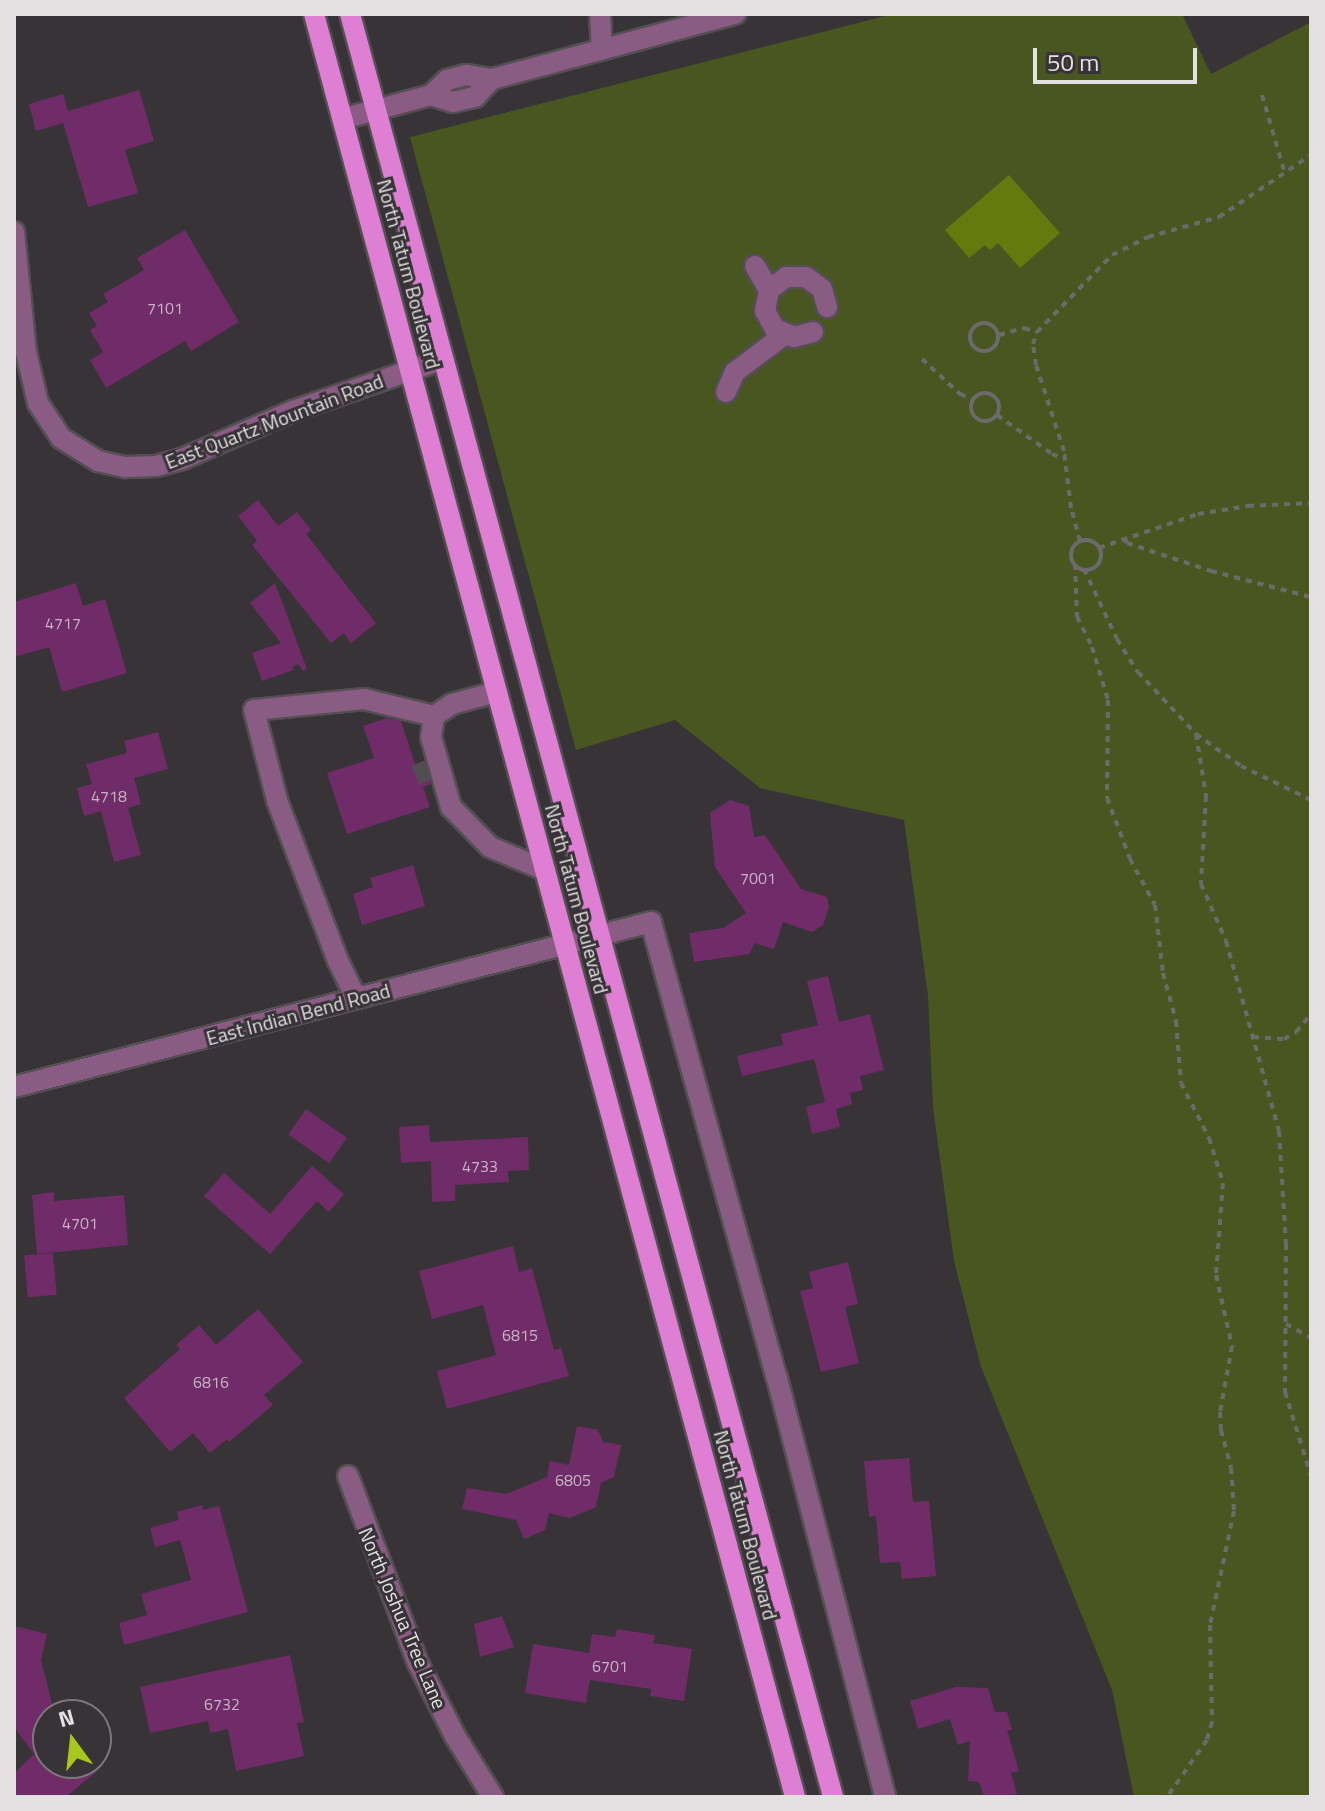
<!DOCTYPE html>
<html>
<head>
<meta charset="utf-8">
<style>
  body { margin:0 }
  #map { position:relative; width:1325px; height:1811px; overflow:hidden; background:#373336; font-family:"Titillium Web",sans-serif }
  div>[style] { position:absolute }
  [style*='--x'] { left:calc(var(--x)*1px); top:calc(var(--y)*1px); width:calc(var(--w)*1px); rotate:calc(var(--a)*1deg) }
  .green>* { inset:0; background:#4a5620 }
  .water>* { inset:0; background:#66790e }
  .building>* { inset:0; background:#702c69; transform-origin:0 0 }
  .minor-tunnel>* { height:20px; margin-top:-10px; transform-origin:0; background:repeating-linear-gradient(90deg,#514d50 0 20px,transparent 0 30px) }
  .path>* { height:4px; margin-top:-2px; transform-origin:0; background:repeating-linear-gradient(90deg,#6d6a6c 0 6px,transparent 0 12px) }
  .path>.ring { margin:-2px; padding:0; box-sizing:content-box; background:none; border:4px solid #6d6a6c; border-radius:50% }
  .roads { filter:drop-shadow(2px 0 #534f52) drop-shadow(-2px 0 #534f52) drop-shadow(0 2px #534f52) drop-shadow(0 -2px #534f52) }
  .minor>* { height:20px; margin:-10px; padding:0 10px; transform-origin:10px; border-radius:10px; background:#8a5c84 }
  .major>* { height:20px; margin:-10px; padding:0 10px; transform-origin:10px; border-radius:10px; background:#de7fd4 }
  span { translate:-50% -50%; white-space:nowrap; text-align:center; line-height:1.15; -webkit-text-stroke:6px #373336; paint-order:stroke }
  .number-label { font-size:16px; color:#c6b3c4 }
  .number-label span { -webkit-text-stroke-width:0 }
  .street-label { font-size:20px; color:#e3e0e2 }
  .frame { position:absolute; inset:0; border:16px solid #e3e0e2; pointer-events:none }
  .north { position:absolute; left:32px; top:1699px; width:80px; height:80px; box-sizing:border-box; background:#373336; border:2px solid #7c787b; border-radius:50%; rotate:345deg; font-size:22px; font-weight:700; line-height:32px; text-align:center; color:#e3e0e2 }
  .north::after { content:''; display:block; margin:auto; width:28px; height:36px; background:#a8c71c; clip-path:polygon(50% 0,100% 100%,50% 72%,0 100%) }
  .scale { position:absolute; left:1033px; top:48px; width:164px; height:36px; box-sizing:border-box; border:4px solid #e3e0e2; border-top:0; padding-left:10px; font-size:24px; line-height:28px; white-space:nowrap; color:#e3e0e2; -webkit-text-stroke:6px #373336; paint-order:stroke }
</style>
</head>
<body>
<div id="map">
  <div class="green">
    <div style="clip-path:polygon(893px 14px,1182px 14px,1211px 74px,1311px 22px,1311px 1797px,1134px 1797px,1112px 1690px,981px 1367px,954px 1261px,933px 1108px,928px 996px,904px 820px,760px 788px,675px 720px,576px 750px,410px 137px)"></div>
  </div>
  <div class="water">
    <div style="clip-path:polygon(1009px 175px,1060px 233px,1020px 268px,998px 243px,990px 250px,985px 245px,969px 258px,945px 230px)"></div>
  </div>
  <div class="building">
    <div style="clip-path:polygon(139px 90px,154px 141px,125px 150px,138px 193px,88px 207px,63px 123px,36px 131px,29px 104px,63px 94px,68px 111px)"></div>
    <div style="clip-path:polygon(185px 230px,239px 322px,191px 351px,185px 341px,106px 388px,90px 360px,103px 352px,90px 330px,97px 326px,89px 313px,108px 302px,103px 294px,144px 270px,137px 258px)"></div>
    <div style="clip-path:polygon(258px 500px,278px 526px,297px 512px,311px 530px,306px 534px,376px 623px,351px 643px,344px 633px,331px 643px,252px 545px,257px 541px,238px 516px)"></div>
    <div style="clip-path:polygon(76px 583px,83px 606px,105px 599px,127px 673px,62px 692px,49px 647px,14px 657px,14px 602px)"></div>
    <div style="clip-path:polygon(275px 583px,307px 669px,303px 671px,298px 664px,292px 667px,294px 670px,262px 681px,252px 653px,281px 643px,250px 603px)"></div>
    <div style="clip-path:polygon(387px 718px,401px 721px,415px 764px,424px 761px,431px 784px,423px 787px,430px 807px,347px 834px,327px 773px,374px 758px,363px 726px)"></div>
    <div style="clip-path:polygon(158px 732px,168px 769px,134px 778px,141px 804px,128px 808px,141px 855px,114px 862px,101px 811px,84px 816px,77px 788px,92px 784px,86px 764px,127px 753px,124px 741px)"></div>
    <div style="clip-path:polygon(730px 800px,749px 806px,754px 837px,765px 835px,801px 889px,827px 897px,829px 907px,823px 925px,812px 932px,783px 922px,774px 949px,754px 943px,750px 954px,694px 962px,689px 933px,723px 928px,746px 913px,715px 867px,710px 813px)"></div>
    <div style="clip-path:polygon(413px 865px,425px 906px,362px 925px,353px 894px,373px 887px,370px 878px)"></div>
    <div style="clip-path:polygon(828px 976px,839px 1022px,870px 1014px,884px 1070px,860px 1076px,863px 1090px,850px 1093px,852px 1104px,836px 1109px,840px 1127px,812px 1134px,806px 1107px,825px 1102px,814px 1059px,742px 1076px,737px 1056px,783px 1045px,781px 1034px,818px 1025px,807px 981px)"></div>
    <div style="left:306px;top:1109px;width:50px;height:31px;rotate:35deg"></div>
    <div style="clip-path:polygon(429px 1125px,430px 1142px,528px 1137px,529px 1170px,508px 1171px,509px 1182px,455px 1185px,455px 1201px,432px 1202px,431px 1161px,401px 1163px,399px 1127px)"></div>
    <div style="clip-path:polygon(312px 1166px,344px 1194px,329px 1212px,317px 1201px,270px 1254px,204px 1196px,224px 1173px,270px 1214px)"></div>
    <div style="clip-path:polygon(54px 1192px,54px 1201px,124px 1195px,128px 1245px,37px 1254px,32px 1195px)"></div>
    <div style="clip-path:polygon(513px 1246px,519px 1272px,532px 1268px,554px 1350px,561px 1348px,569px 1376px,447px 1409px,437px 1371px,496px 1355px,483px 1305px,432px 1319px,419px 1271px)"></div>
    <div style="left:53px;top:1253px;width:42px;height:29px;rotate:85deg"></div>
    <div style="clip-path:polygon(848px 1262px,858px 1304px,845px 1307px,859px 1363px,821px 1372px,800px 1291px,813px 1288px,809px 1272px)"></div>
    <div style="clip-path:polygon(258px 1309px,303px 1362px,264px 1395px,273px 1405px,229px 1442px,227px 1439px,210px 1453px,193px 1433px,170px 1452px,124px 1398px,180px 1349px,176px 1345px,199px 1325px,216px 1345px)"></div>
    <div style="clip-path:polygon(577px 1426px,598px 1430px,603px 1442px,621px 1445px,614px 1477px,601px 1483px,596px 1507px,570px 1518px,549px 1513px,545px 1530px,524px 1539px,516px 1520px,462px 1509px,467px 1488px,506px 1494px,547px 1477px,550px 1461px,569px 1465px)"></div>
    <div style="clip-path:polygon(909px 1458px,913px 1502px,929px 1501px,936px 1576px,902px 1579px,900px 1562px,880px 1563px,876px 1516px,869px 1517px,864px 1461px)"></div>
    <div style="clip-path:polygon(202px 1505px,203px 1510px,219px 1506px,248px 1612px,124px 1645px,119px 1623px,147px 1615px,141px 1594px,191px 1580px,180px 1540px,155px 1547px,150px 1528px,179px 1520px,177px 1512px)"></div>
    <div style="clip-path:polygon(502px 1616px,514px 1647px,480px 1657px,474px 1624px)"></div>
    <div style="clip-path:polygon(14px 1626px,47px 1634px,41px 1660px,55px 1715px,48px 1715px,48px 1763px,101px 1763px,94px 1770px,96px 1772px,66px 1797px,14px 1797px,14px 1773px,34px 1754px,14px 1727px)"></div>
    <div style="clip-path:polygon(617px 1629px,655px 1635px,653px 1643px,692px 1649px,684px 1701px,650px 1696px,651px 1689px,590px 1680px,586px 1703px,525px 1693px,533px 1644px,589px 1653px,592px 1634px,615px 1637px)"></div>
    <div style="clip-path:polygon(290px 1655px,304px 1722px,297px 1723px,304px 1756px,236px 1771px,228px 1729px,210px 1733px,208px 1721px,150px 1733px,140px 1687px)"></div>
    <div style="clip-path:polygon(956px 1687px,988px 1688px,995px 1712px,1007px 1712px,1012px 1730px,1007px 1730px,1019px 1771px,1011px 1773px,1017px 1794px,984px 1797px,979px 1782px,968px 1781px,970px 1741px,958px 1745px,950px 1719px,918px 1729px,910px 1701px)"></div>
  </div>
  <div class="minor-tunnel">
    <div style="--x:421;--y:762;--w:24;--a:68"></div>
  </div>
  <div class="path">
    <div style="--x:1262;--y:95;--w:78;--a:73.7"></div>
    <div class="ring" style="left:970px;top:323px;width:24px;height:24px"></div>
    <div style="--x:999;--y:335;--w:26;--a:-16"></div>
    <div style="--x:1024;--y:328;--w:14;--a:17"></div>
    <div style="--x:922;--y:359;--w:52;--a:42.6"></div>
    <div style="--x:960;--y:394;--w:14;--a:21"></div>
    <div class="ring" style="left:971px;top:393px;width:24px;height:24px"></div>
    <div style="--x:997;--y:415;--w:67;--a:35.3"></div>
    <div style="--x:1052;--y:454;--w:14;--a:21"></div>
    <div style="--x:1124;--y:538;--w:6;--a:59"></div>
    <div style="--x:1127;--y:543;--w:89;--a:18.4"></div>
    <div style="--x:1211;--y:571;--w:103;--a:14.6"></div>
    <div class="ring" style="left:1071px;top:540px;width:26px;height:26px"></div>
    <div style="--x:1080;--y:541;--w:34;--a:-105"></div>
    <div style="--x:1071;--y:508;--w:57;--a:-97"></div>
    <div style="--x:1064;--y:451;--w:90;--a:-108"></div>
    <div style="--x:1036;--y:365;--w:21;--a:-98"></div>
    <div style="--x:1033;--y:344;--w:13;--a:-72"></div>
    <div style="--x:1037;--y:332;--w:107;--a:-45.8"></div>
    <div style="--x:1112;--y:255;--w:40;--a:-26.6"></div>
    <div style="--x:1148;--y:237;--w:74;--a:-15.7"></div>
    <div style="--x:1219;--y:217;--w:111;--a:-34"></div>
    <div style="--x:1099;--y:548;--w:105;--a:-19"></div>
    <div style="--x:1198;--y:514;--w:51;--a:-9.1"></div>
    <div style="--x:1248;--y:506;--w:63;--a:-2.7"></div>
    <div style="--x:1075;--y:564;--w:53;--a:87.8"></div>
    <div style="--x:1077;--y:617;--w:34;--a:63"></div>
    <div style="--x:1092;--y:647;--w:55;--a:73.2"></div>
    <div style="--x:1108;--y:700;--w:98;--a:90.6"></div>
    <div style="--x:1107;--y:798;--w:65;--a:69.3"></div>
    <div style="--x:1130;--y:859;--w:52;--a:61.5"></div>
    <div style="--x:1155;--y:905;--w:68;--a:83.3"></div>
    <div style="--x:1163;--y:973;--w:50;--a:74.8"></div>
    <div style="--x:1176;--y:1021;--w:62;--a:85.4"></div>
    <div style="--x:1181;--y:1083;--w:62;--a:63"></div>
    <div style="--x:1209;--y:1138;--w:47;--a:72.7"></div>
    <div style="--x:1223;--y:1183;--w:92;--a:94.4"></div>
    <div style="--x:1216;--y:1275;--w:73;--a:77.3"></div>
    <div style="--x:1232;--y:1346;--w:67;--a:100.3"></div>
    <div style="--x:1220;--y:1412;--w:18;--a:87"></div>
    <div style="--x:1221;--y:1430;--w:39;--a:75"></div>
    <div style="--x:1231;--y:1468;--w:43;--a:86"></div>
    <div style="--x:1234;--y:1511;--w:116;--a:101.9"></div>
    <div style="--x:1210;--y:1625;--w:97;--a:88.8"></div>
    <div style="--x:1212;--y:1722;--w:19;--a:106"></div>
    <div style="--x:1207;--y:1740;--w:70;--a:125.1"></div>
    <div style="--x:1084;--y:569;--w:77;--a:64.8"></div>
    <div style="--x:1117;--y:639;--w:39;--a:58"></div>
    <div style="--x:1138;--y:672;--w:85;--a:46.9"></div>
    <div style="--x:1196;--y:734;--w:63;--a:80.8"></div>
    <div style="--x:1206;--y:796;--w:88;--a:93.3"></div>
    <div style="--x:1201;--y:884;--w:62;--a:66.3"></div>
    <div style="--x:1226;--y:941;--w:197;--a:74.4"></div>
    <div style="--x:1279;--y:1131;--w:113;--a:86.5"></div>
    <div style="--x:1286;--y:1244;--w:148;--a:90.4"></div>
    <div style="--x:1285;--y:1392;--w:88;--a:72.8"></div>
    <div style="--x:1196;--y:734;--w:55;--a:35.4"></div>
    <div style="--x:1241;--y:766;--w:78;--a:25.9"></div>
    <div style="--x:1253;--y:1037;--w:31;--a:4"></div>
    <div style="--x:1284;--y:1039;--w:14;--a:-30"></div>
    <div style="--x:1296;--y:1032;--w:23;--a:-50"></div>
    <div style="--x:1286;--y:1324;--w:29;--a:29"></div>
  </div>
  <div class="roads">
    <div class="minor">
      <div style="--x:600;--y:14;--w:34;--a:87"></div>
      <div style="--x:431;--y:95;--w:23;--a:18"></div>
      <div style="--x:453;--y:102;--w:23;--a:-13"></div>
      <div style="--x:475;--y:97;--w:25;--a:-47"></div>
      <div style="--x:342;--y:119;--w:92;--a:-15.1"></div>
      <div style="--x:431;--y:95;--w:22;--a:-43"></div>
      <div style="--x:447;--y:80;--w:20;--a:-15"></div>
      <div style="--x:466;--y:75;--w:26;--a:9"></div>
      <div style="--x:492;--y:79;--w:252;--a:-15"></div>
      <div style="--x:14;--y:232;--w:121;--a:84.3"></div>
      <div style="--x:26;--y:352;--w:52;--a:76.8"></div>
      <div style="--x:38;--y:403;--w:42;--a:56.7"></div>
      <div style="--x:61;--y:438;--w:44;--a:31.9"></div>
      <div style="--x:98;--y:461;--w:28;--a:13"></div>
      <div style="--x:125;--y:467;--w:31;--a:-2"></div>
      <div style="--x:156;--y:466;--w:27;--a:-15"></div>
      <div style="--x:182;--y:459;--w:121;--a:-23.4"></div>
      <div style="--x:293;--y:411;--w:159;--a:-19.1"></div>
      <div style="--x:755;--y:266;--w:28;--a:60"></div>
      <div style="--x:813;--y:332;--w:20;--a:165"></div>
      <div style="--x:794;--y:337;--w:21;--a:-157"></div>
      <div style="--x:775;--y:329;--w:21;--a:-119"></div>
      <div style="--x:765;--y:311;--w:21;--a:-79"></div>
      <div style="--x:769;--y:290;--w:21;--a:-37"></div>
      <div style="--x:786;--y:277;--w:20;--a:0"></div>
      <div style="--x:806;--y:277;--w:20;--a:37"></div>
      <div style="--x:822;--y:289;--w:19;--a:74"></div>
      <div style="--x:726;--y:392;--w:22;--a:-66"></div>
      <div style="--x:735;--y:372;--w:61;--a:-37.1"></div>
      <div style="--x:496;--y:692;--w:46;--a:164.7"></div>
      <div style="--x:452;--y:704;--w:22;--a:146"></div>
      <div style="--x:434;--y:716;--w:21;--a:98"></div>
      <div style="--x:431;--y:737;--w:73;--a:74.1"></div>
      <div style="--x:451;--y:807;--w:56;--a:45.7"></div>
      <div style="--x:490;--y:847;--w:60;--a:22.7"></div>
      <div style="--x:356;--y:998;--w:41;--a:-115.9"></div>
      <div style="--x:338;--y:961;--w:172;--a:-110.8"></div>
      <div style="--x:277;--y:800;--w:93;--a:-104.3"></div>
      <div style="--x:254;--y:710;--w:111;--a:-5.7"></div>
      <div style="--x:364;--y:699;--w:72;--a:13.7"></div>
      <div style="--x:14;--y:1087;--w:658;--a:-14.52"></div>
      <div style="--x:651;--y:922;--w:473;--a:74.6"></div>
      <div style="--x:777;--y:1378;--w:433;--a:75.5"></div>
      <div style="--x:348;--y:1476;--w:200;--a:69.5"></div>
      <div style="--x:418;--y:1663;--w:82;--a:63.1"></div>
      <div style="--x:455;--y:1736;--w:72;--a:58.1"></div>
    </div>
    <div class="major">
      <div style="--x:314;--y:14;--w:1847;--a:74.9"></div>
      <div style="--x:350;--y:14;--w:1847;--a:74.84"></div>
    </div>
  </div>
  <div class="number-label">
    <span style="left:165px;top:308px">7101</span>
    <span style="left:63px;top:623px">4717</span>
    <span style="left:109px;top:796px">4718</span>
    <span style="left:758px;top:878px">7001</span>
    <span style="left:480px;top:1166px">4733</span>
    <span style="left:80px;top:1223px">4701</span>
    <span style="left:520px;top:1335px">6815</span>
    <span style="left:211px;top:1382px">6816</span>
    <span style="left:573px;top:1480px">6805</span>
    <span style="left:610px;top:1666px">6701</span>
    <span style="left:222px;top:1704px">6732</span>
  </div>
  <div class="street-label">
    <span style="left:409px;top:274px;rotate:75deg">North Tatum Boulevard</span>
    <span style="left:274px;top:421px;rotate:-21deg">East Quartz Mountain Road</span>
    <span style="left:577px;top:899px;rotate:75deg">North Tatum Boulevard</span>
    <span style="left:298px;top:1014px;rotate:-15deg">East Indian Bend Road</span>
    <span style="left:746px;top:1525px;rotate:75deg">North Tatum Boulevard</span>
    <span style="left:403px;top:1618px;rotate:67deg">North Joshua Tree Lane</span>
  </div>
  <div class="frame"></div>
  <div class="north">N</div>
  <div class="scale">50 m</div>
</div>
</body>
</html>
